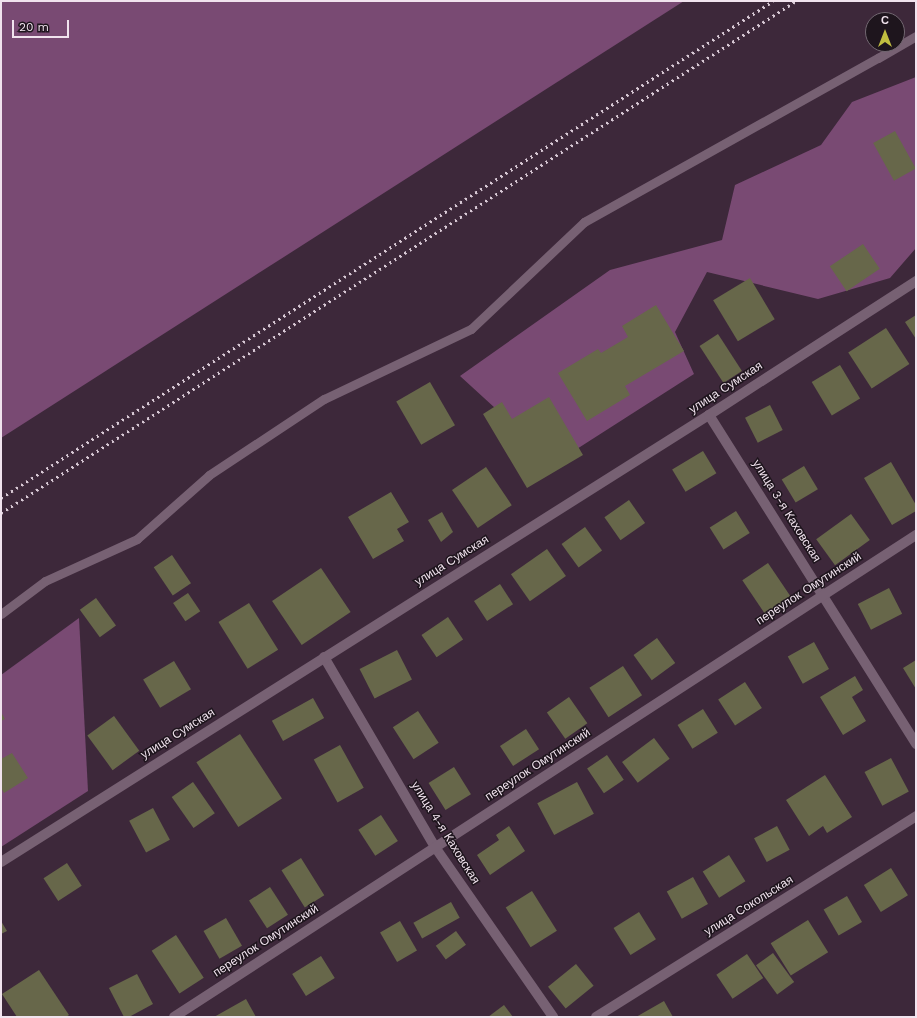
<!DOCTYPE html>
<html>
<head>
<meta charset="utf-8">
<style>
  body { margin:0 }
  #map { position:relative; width:917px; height:1018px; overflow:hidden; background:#3d283a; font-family:"Work Sans",sans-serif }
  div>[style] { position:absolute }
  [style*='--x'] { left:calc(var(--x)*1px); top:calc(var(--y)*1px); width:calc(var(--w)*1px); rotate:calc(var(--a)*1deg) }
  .forest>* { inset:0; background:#794a73 }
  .building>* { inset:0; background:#67674a; transform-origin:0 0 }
  .lane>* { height:9px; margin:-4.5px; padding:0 4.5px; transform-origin:4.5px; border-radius:4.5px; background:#776173 }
  .street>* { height:10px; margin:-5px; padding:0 5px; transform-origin:5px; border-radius:5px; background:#776173 }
  .rail>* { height:3px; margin-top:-1.5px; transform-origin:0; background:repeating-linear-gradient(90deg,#d8c9d5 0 2px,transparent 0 6px) }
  span { translate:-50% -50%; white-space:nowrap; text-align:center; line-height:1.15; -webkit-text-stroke:3px #1e151d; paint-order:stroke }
  .street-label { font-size:12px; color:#f1e3ee }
  .frame { position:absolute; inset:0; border:2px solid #f1e3ee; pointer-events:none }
  .north { position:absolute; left:865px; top:12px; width:40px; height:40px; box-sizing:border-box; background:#1e151d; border:1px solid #726771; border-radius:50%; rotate:0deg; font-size:11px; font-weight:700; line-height:16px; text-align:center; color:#f1e3ee }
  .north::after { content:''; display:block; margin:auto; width:14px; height:18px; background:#c1be40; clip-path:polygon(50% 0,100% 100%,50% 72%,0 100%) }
  .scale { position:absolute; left:12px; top:20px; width:57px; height:18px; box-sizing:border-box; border:2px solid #f1e3ee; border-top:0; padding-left:5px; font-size:12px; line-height:14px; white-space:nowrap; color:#f1e3ee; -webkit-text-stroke:3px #1e151d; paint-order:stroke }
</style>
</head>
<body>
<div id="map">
  <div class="forest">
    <div style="clip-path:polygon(1px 1px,684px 1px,1px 438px)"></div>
    <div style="clip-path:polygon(916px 77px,916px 248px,890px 278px,818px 299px,707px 272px,675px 332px,694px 374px,555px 463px,460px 376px,610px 270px,722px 240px,735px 185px,821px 145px,852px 102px)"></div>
    <div style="clip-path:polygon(79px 618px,88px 791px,1px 847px,1px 675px)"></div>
  </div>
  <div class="building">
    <div style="left:895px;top:131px;width:43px;height:25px;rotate:61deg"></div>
    <div style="left:863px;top:244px;width:30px;height:40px;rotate:56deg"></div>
    <div style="left:750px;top:278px;width:48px;height:43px;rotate:59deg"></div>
    <div style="clip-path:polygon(656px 305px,684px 351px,625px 386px,630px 395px,587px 421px,558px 373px,598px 349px,601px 353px,628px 337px,622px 326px)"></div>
    <div style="clip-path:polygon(916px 315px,916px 339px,905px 322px)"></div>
    <div style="left:886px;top:328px;width:43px;height:45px;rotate:57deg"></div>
    <div style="left:718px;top:334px;width:44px;height:22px;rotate:57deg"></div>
    <div style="left:840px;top:365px;width:39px;height:33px;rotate:59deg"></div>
    <div style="left:430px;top:382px;width:50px;height:39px;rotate:60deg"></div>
    <div style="clip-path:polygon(549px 397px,583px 455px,527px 488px,483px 414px,502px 402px,512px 419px)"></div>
    <div style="left:770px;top:405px;width:28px;height:28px;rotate:63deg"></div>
    <div style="left:703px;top:451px;width:26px;height:36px;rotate:59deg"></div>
    <div style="clip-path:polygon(891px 462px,916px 505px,916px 511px,892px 525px,864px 478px)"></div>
    <div style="left:804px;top:466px;width:27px;height:26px;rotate:59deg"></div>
    <div style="left:486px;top:467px;width:46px;height:41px;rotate:56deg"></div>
    <div style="clip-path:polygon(391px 492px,409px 522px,397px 529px,404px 541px,373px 559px,348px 517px)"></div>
    <div style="left:629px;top:500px;width:28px;height:30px;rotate:55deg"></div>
    <div style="left:736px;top:511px;width:26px;height:31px;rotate:58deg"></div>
    <div style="clip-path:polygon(442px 512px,453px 532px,441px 542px,428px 520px)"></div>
    <div style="left:851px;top:514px;width:32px;height:43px;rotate:54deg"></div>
    <div style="left:585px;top:527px;width:29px;height:29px;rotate:54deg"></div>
    <div style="left:547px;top:549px;width:33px;height:44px;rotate:55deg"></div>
    <div style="left:172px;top:555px;width:34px;height:22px;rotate:56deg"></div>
    <div style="left:768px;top:563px;width:45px;height:31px;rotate:56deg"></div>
    <div style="left:321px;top:568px;width:53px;height:59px;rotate:56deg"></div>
    <div style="left:500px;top:584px;width:24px;height:31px;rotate:57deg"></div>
    <div style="left:889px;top:588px;width:29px;height:35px;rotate:63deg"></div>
    <div style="left:188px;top:593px;width:22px;height:18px;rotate:56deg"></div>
    <div style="left:96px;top:598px;width:34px;height:20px;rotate:54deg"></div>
    <div style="left:249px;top:603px;width:55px;height:36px;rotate:58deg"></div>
    <div style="left:448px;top:617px;width:27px;height:32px;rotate:56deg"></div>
    <div style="left:657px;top:638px;width:31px;height:29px;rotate:54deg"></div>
    <div style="left:814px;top:642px;width:31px;height:30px;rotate:61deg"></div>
    <div style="left:397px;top:650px;width:33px;height:42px;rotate:63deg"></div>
    <div style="clip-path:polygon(916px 660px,916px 689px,903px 668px)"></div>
    <div style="left:174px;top:661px;width:33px;height:36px;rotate:59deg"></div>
    <div style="left:623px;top:666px;width:35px;height:40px;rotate:57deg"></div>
    <div style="clip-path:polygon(855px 676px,863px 690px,852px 697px,866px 721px,843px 735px,820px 697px)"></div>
    <div style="left:745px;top:682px;width:31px;height:32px;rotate:57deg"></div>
    <div style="left:569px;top:697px;width:32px;height:27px;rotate:55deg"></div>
    <div style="left:313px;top:698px;width:23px;height:47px;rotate:61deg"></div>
    <div style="left:703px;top:709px;width:28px;height:30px;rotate:58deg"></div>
    <div style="left:418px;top:711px;width:38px;height:30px;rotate:57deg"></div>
    <div style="clip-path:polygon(1px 712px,5px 719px,1px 721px)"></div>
    <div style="left:114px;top:716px;width:43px;height:33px;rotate:54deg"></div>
    <div style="left:526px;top:729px;width:24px;height:31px;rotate:57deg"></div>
    <div style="left:240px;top:734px;width:77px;height:52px;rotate:57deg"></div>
    <div style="left:654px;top:738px;width:26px;height:40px;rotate:53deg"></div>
    <div style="left:340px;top:745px;width:49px;height:30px;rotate:61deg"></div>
    <div style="clip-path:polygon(12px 753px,28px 778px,4px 793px,1px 788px,1px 759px)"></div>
    <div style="left:607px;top:755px;width:30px;height:24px;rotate:56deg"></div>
    <div style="left:891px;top:758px;width:38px;height:30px;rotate:62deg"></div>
    <div style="left:454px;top:767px;width:32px;height:30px;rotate:58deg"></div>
    <div style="clip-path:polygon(825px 775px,852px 817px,827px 833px,823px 826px,809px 836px,786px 800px)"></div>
    <div style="left:193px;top:782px;width:38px;height:26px;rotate:55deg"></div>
    <div style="left:577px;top:782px;width:36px;height:45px;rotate:62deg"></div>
    <div style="left:153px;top:808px;width:36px;height:27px;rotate:62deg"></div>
    <div style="left:381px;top:815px;width:31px;height:27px;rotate:57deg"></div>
    <div style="clip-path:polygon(509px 826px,525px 851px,490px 875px,477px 855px,499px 840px,496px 835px)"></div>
    <div style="left:777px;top:826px;width:27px;height:26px;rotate:62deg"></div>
    <div style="left:729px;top:855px;width:31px;height:31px;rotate:58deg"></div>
    <div style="left:301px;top:858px;width:44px;height:23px;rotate:58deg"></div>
    <div style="left:67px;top:863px;width:27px;height:28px;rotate:57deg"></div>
    <div style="left:891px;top:868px;width:32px;height:32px;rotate:58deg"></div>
    <div style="left:693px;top:877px;width:31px;height:30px;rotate:61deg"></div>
    <div style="left:270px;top:887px;width:33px;height:25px;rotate:57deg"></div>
    <div style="left:532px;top:891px;width:47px;height:31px;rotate:58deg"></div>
    <div style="left:847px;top:896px;width:30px;height:27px;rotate:60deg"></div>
    <div style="left:451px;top:902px;width:18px;height:43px;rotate:61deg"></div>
    <div style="left:639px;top:912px;width:32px;height:30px;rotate:58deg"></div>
    <div style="left:226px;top:918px;width:32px;height:26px;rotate:60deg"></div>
    <div style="left:808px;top:920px;width:38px;height:44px;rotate:58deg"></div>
    <div style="clip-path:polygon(1px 921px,7px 931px,1px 934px)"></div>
    <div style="left:400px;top:921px;width:34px;height:23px;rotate:60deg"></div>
    <div style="left:456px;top:931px;width:17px;height:25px;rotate:54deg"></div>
    <div style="left:176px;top:935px;width:51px;height:29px;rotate:57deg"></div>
    <div style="left:773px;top:953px;width:36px;height:21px;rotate:54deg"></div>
    <div style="left:747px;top:954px;width:29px;height:37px;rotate:56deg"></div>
    <div style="left:321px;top:956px;width:26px;height:34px;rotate:58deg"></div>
    <div style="left:576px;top:964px;width:28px;height:36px;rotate:51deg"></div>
    <div style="clip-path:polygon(39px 970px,69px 1015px,66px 1017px,17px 1017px,2px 994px)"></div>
    <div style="clip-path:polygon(137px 974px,153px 1004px,129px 1017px,124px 1017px,109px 988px)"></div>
    <div style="clip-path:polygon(246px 999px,256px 1017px,214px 1017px)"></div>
    <div style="clip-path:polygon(664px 1001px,673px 1017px,636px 1017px)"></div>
    <div style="clip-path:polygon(504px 1005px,513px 1017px,488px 1017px)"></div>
  </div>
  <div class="lane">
    <div style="--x:1;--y:614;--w:55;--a:-36.9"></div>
    <div style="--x:45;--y:581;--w:101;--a:-24.5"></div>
    <div style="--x:137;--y:539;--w:96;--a:-41.6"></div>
    <div style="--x:209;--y:475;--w:138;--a:-33.5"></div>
    <div style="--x:324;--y:399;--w:163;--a:-25.5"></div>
    <div style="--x:471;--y:329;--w:156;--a:-43.4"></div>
    <div style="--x:584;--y:222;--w:337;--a:-29.2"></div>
    <div style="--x:878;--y:58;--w:44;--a:-30.1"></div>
  </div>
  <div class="street">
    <div style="--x:709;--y:415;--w:389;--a:57.8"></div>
    <div style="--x:324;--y:657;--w:220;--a:59.7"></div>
    <div style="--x:435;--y:847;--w:207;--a:55.2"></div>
    <div style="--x:1;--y:862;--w:837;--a:-32.27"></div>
    <div style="--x:709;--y:415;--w:247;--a:-32.9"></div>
    <div style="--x:174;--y:1017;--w:885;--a:-33.01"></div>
    <div style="--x:596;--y:1017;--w:378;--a:-32.1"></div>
  </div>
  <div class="rail">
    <div style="--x:1;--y:498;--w:918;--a:-32.77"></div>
    <div style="--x:1;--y:513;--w:946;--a:-32.78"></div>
  </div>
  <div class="street-label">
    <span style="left:726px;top:388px;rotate:-33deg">улица Сумская</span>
    <span style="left:786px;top:511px;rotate:58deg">улица 3-я Каховская</span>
    <span style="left:452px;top:561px;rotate:-32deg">улица Сумская</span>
    <span style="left:809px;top:589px;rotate:-33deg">переулок Омутинский</span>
    <span style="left:178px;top:734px;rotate:-32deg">улица Сумская</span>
    <span style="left:538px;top:765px;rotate:-33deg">переулок Омутинский</span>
    <span style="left:445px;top:833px;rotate:58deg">улица 4-я Каховская</span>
    <span style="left:749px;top:906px;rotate:-32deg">улица Сокольская</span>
    <span style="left:266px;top:941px;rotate:-33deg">переулок Омутинский</span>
  </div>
  <div class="frame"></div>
  <div class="north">С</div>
  <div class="scale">20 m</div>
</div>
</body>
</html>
